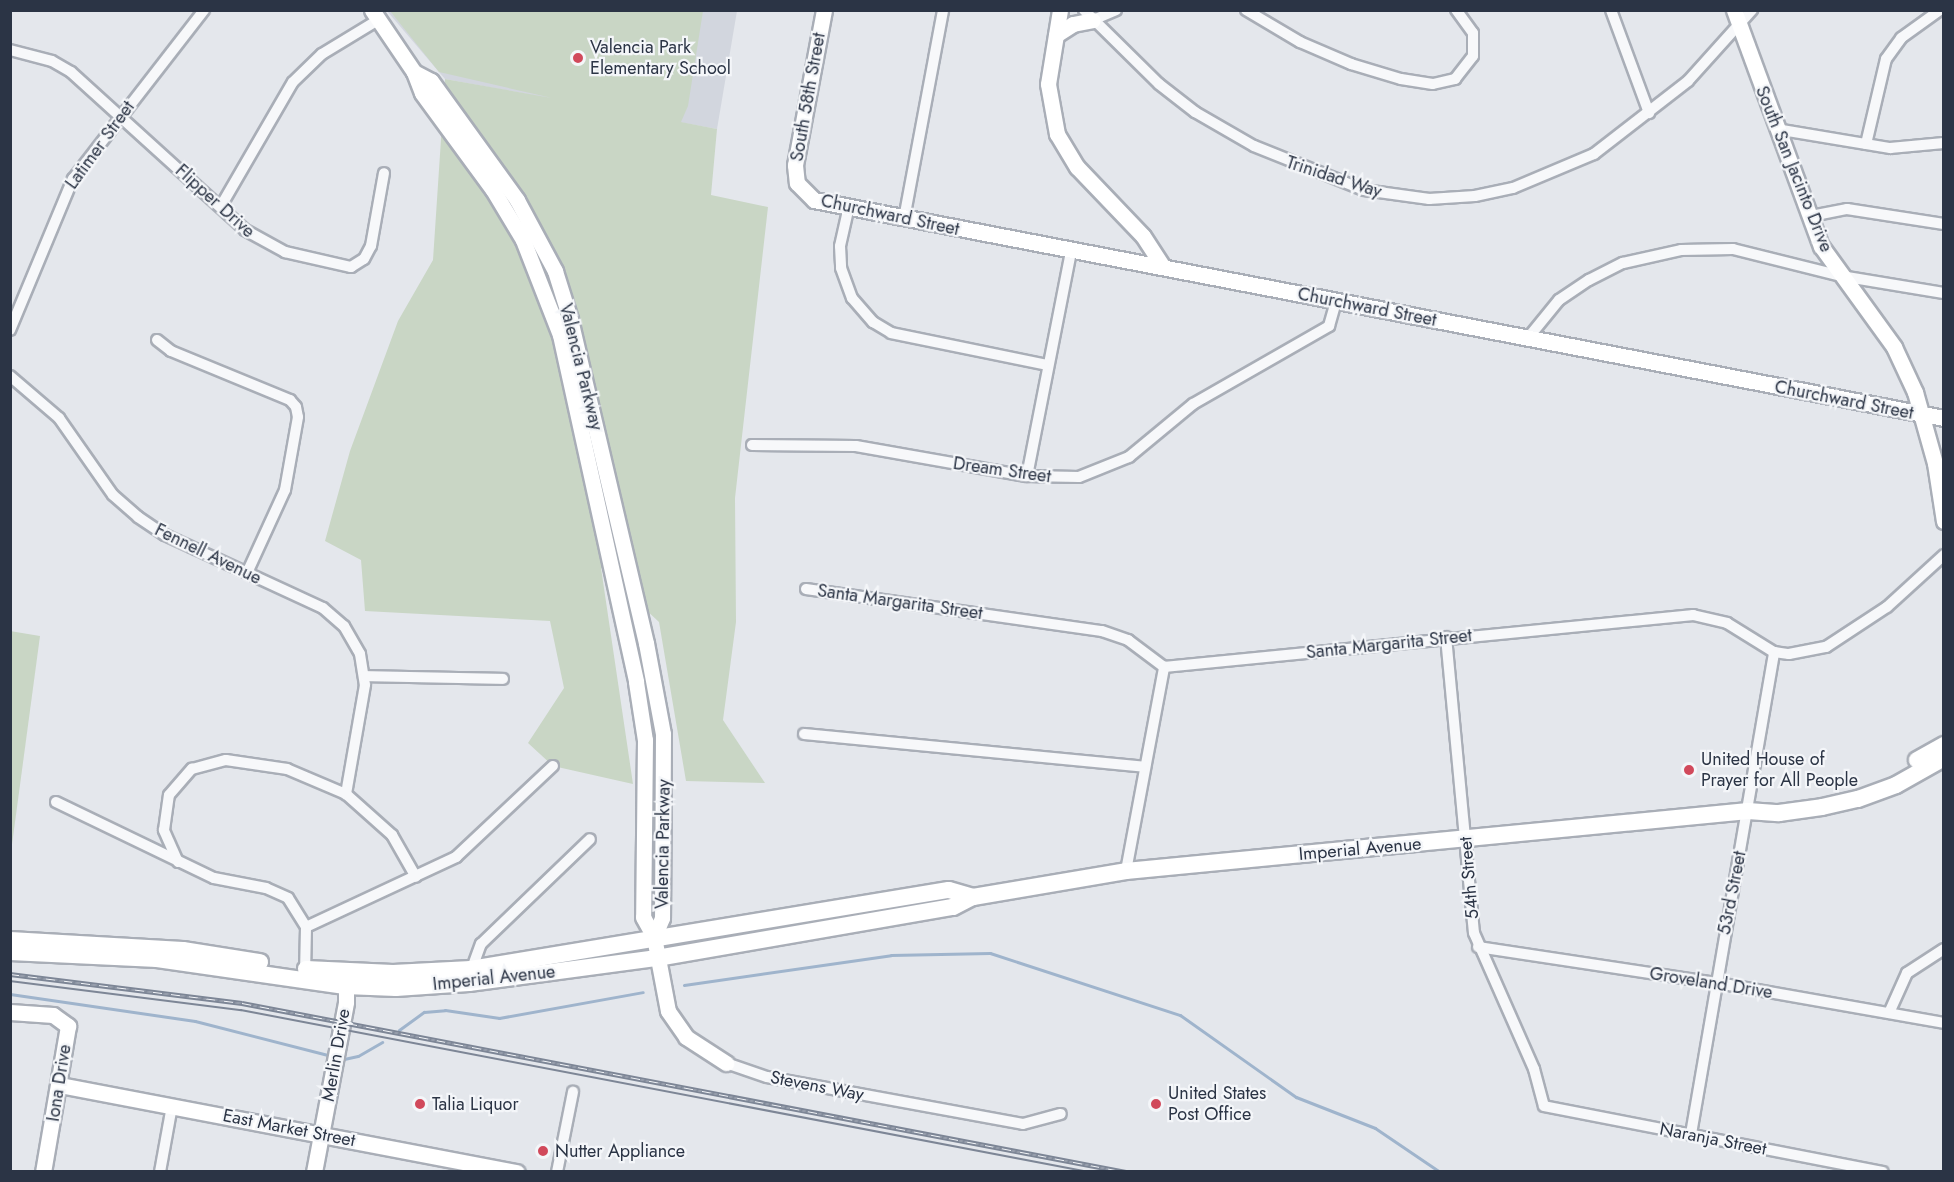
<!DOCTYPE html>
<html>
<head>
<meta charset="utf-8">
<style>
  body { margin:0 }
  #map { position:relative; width:1954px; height:1182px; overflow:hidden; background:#e4e7ec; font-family:Jost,sans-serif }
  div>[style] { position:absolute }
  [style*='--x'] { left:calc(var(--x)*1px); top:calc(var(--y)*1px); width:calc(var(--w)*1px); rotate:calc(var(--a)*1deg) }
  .built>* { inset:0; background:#d2d6de }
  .green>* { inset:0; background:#c9d6c5 }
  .stream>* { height:3px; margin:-1.5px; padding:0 1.5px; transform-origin:1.5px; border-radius:1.5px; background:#9fb4cc }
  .roads { filter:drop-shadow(2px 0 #a9aeb7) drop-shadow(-2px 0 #a9aeb7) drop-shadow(0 2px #a9aeb7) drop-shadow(0 -2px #a9aeb7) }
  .street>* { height:10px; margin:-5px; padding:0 5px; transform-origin:5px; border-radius:5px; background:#f7f8fa }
  .secondary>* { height:15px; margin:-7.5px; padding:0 7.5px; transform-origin:7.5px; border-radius:7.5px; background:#fff }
  .primary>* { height:16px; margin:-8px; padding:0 8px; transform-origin:8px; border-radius:8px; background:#fff }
  .tram>* { height:1.5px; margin:-0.75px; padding:0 0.75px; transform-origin:0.75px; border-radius:0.75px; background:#7d8696 }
  .rail>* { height:5px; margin-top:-2.5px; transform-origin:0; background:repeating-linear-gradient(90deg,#f4f6f9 0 9px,#7d8696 0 18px); box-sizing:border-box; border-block:2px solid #7d8696 }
  .dots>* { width:16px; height:16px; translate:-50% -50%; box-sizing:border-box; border:3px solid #f4f6f9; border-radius:50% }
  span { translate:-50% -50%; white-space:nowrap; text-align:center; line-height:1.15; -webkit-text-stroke:4.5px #f4f6f9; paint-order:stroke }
  .poi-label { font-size:18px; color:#2b3445 }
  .left { translate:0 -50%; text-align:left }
  .street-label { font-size:18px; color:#2b3445 }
  .frame { position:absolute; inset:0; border:12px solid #2b3445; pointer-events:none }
</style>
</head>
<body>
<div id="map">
  <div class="built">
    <div style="clip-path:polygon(387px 11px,737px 11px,717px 129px,445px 79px)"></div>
  </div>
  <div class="green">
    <div style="clip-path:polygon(390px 11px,703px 11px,688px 106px,681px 122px,717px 129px,711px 195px,768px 207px,735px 498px,736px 622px,723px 720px,765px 783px,686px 781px,659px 622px,601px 568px,633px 784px,553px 766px,528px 743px,564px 688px,550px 621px,365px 611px,361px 560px,325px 541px,350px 451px,398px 321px,433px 260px,445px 79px,552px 98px,439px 72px)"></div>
    <div style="clip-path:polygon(10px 631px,40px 636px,11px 852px,10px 852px)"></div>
  </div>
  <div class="stream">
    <div style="--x:684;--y:985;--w:209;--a:-8.2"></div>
    <div style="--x:891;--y:955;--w:99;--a:-1.2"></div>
    <div style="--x:990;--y:953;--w:200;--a:18.1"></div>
    <div style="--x:1180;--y:1015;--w:142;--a:35.3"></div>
    <div style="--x:1296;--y:1097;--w:85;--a:21.4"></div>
    <div style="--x:1375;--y:1128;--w:78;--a:34.1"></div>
    <div style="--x:10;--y:994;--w:187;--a:8.3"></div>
    <div style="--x:195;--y:1021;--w:136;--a:14.4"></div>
    <div style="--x:399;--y:1030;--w:31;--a:-36"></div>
    <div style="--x:424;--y:1012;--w:21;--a:-5"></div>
    <div style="--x:445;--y:1010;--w:55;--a:8.4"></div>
    <div style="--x:499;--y:1018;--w:146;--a:-10.2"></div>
    <div style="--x:344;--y:1059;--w:14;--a:-12"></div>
    <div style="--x:358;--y:1056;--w:28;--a:-30"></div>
  </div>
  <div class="roads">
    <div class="street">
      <div style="--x:1084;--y:10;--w:105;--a:44.6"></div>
      <div style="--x:1159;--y:84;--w:46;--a:37.9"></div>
      <div style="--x:1195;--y:112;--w:68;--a:30"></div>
      <div style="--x:1254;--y:146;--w:118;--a:21.8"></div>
      <div style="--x:1364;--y:190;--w:66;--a:7.9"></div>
      <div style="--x:1429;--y:199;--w:46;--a:-3.7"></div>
      <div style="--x:1475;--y:196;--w:39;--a:-12"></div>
      <div style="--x:1513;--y:188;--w:88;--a:-22.8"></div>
      <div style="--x:1594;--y:154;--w:119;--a:-37.8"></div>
      <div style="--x:1688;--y:81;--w:96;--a:-48"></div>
      <div style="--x:1246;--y:10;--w:63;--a:30.7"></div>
      <div style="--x:1300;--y:42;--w:56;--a:23.3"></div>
      <div style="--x:1351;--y:64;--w:52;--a:16.7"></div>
      <div style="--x:1401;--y:79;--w:32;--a:9"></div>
      <div style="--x:1433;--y:84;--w:23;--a:-13"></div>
      <div style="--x:1455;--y:79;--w:29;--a:-52"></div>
      <div style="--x:1473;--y:56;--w:23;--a:-90"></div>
      <div style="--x:1473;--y:33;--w:29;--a:-126"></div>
      <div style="--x:1611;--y:10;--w:110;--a:69.7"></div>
      <div style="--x:1093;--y:20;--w:25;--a:-23"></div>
      <div style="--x:10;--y:50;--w:43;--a:14.7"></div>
      <div style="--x:52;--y:61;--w:22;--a:30"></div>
      <div style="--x:71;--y:72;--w:235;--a:42.2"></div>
      <div style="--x:245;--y:230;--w:46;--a:28.8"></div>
      <div style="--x:285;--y:252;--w:68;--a:12.8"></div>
      <div style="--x:351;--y:267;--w:15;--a:-32"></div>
      <div style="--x:364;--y:259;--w:15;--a:-62"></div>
      <div style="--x:371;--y:246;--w:74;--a:-79.9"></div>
      <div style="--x:1776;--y:129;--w:116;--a:9.5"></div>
      <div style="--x:1890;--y:148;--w:54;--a:-5.3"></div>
      <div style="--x:1866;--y:144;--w:87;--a:-76.8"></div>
      <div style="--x:1886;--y:59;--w:26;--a:-54"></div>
      <div style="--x:1901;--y:38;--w:48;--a:-35.7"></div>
      <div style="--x:221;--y:206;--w:143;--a:-59.9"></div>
      <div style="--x:293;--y:82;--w:40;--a:-44"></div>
      <div style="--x:322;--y:54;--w:66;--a:-31.3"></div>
      <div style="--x:849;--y:206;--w:41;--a:102.7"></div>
      <div style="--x:840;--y:246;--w:22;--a:87"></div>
      <div style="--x:841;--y:268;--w:32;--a:70"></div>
      <div style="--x:852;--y:298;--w:32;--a:49"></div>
      <div style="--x:873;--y:322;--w:21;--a:31"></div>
      <div style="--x:891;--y:333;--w:159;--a:11.6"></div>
      <div style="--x:1811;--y:216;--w:37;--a:-11"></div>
      <div style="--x:1847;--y:209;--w:98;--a:8.8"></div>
      <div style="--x:904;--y:219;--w:213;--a:-79.4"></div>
      <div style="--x:10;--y:330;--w:164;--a:-67.4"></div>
      <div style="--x:73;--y:179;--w:214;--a:-52.2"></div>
      <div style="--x:1528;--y:338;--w:49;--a:-50.8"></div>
      <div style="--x:1559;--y:300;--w:36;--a:-34"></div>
      <div style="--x:1589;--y:280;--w:38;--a:-27"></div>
      <div style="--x:1623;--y:263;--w:59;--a:-12.6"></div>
      <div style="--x:1681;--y:250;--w:52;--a:-1.1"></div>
      <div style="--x:1733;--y:249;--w:111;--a:14"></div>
      <div style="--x:1841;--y:276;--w:104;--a:9.4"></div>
      <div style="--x:157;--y:340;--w:18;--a:38"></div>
      <div style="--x:171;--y:351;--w:129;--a:22.4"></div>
      <div style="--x:290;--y:400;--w:9;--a:49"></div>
      <div style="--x:296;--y:407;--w:10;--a:79"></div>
      <div style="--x:298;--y:417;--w:74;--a:100.1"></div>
      <div style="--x:285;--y:490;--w:91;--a:114.6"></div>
      <div style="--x:10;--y:376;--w:65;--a:40.6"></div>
      <div style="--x:59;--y:418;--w:94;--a:55"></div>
      <div style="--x:113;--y:495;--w:33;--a:41"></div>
      <div style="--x:138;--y:517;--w:32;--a:34"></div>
      <div style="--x:165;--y:535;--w:174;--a:24.8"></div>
      <div style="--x:323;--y:608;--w:28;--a:41"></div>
      <div style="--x:344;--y:626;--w:32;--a:60"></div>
      <div style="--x:360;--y:654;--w:31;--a:81"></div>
      <div style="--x:365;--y:685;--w:111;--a:99.9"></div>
      <div style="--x:752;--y:445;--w:104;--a:0.6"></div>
      <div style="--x:856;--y:446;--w:174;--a:10"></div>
      <div style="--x:1027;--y:476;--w:52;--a:1.1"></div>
      <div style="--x:1079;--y:477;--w:54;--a:-21.8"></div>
      <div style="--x:1129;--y:457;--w:83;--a:-39.6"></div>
      <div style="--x:1193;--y:404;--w:157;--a:-29.8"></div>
      <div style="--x:1329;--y:326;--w:25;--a:-74"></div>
      <div style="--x:1027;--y:476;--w:229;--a:-78.9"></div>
      <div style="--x:806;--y:589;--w:299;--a:8.1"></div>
      <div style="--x:1102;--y:631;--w:28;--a:19"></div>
      <div style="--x:1128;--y:640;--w:45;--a:36.9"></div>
      <div style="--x:1164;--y:667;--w:532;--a:-5.61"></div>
      <div style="--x:1693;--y:615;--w:35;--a:13"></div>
      <div style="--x:1727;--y:623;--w:55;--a:31.7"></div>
      <div style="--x:1774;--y:652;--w:15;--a:8"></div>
      <div style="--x:1789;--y:654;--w:38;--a:-11"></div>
      <div style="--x:1826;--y:647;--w:73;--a:-33.3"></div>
      <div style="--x:1887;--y:607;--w:77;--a:-42.4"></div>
      <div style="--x:1446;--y:637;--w:297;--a:84.6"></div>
      <div style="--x:1474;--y:933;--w:149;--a:66.2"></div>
      <div style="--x:1534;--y:1069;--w:38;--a:75"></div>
      <div style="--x:1544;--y:1106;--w:345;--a:11"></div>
      <div style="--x:365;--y:676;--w:138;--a:1.2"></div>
      <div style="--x:804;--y:734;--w:342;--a:5.5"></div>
      <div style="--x:56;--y:802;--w:175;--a:25.7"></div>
      <div style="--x:214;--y:878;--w:53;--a:10.9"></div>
      <div style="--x:266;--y:888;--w:24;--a:24"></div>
      <div style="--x:288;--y:898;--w:34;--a:58"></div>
      <div style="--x:306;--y:927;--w:46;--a:91.2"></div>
      <div style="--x:178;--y:862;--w:35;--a:-114"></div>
      <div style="--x:164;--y:830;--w:35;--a:-82"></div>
      <div style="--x:169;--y:795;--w:35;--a:-49"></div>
      <div style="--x:192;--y:769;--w:35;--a:-15"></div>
      <div style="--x:226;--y:760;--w:62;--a:8.4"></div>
      <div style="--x:287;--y:769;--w:64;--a:23"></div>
      <div style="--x:346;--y:794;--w:62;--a:41.7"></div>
      <div style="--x:392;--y:835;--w:48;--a:60.3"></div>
      <div style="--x:1126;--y:871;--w:208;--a:-79.4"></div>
      <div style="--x:306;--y:927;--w:166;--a:-25"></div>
      <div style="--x:456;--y:857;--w:133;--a:-43.2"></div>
      <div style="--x:1478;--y:947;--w:254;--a:8.6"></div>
      <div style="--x:1729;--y:985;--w:218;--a:10"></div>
      <div style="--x:471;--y:971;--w:29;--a:-70"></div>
      <div style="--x:481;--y:944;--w:151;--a:-43.9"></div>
      <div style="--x:1889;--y:1013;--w:44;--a:-65.8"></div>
      <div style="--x:1907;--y:973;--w:44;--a:-33"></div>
      <div style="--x:726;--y:1063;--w:43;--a:18.9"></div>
      <div style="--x:767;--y:1077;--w:260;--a:10.4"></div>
      <div style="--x:1023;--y:1124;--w:39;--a:-15"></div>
      <div style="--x:1691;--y:1134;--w:489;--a:-80.2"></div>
      <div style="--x:160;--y:1172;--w:67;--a:-79.7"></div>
      <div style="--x:557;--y:1172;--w:82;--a:-78.7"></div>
    </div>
    <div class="secondary">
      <div style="--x:372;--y:10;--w:75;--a:55.9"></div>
      <div style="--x:414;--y:72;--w:22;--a:69"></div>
      <div style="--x:422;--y:93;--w:120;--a:53.8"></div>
      <div style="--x:493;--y:190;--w:58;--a:59"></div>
      <div style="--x:523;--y:240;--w:102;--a:68.7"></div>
      <div style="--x:560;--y:335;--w:355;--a:77.6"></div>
      <div style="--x:636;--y:682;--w:59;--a:81.2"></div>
      <div style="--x:645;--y:740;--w:177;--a:90.6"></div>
      <div style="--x:643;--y:917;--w:23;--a:61"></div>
      <div style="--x:654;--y:937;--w:75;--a:79.3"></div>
      <div style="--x:668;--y:1011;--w:32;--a:55"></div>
      <div style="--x:686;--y:1037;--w:48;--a:33"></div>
      <div style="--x:824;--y:10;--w:158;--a:100.6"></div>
      <div style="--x:795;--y:165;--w:18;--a:84"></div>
      <div style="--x:797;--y:183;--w:24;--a:45"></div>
      <div style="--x:814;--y:200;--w:1151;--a:10.92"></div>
      <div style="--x:1060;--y:10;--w:75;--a:99.2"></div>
      <div style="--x:1048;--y:84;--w:51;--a:79.8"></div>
      <div style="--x:1057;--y:134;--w:39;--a:59"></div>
      <div style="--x:1077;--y:167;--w:95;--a:46.3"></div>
      <div style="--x:1143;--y:236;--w:37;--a:57"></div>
      <div style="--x:1734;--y:10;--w:252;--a:69.8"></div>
      <div style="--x:1821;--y:246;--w:125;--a:54.1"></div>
      <div style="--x:1894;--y:347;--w:50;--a:65"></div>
      <div style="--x:1915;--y:392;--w:74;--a:74.3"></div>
      <div style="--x:1935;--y:463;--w:59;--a:81.2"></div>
      <div style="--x:1056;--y:35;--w:20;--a:-33"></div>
      <div style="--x:1073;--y:24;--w:20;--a:-11"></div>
      <div style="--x:414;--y:72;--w:19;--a:28"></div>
      <div style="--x:431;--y:81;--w:147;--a:54.1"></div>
      <div style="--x:517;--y:200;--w:81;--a:61.8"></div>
      <div style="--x:555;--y:271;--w:50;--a:72.6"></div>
      <div style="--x:570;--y:319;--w:333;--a:76.8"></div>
      <div style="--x:646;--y:643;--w:93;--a:79.4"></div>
      <div style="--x:663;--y:734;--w:184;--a:90.3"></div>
      <div style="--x:662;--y:918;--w:21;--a:113"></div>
      <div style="--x:10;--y:1012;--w:43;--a:4"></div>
      <div style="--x:53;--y:1015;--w:19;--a:36"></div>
      <div style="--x:68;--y:1026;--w:148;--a:99.7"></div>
      <div style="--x:60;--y:1085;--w:465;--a:10.8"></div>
      <div style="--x:314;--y:1172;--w:173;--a:-79.3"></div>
      <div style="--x:346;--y:1002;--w:26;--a:-90"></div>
    </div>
    <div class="primary">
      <div style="--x:1917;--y:760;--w:31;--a:-29"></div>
      <div style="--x:10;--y:940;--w:173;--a:3.3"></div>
      <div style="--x:183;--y:950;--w:78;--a:8.9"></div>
      <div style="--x:10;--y:952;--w:147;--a:2.7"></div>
      <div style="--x:157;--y:959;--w:190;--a:8.2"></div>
      <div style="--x:345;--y:986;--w:51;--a:2.2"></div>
      <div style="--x:396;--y:988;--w:73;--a:-3.9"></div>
      <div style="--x:469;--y:983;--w:190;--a:-7.6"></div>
      <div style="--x:657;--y:958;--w:300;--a:-9.8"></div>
      <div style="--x:953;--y:907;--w:22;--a:-27"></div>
      <div style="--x:973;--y:897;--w:155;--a:-9.6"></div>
      <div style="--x:1126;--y:871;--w:625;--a:-5.51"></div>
      <div style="--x:1748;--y:811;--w:31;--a:4"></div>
      <div style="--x:1779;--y:813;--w:43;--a:-7.9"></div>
      <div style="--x:1822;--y:807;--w:37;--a:-13"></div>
      <div style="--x:1858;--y:799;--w:40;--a:-20.2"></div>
      <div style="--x:1896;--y:785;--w:55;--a:-29.4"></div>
      <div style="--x:306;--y:969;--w:87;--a:2.6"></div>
      <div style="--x:393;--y:973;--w:78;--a:-2.9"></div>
      <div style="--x:471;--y:969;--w:484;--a:-9.4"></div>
      <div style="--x:949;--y:890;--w:25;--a:16"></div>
    </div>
  </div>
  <div class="tram">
    <div style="--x:10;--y:981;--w:233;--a:7.2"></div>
    <div style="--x:241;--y:1010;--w:863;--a:10.82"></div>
  </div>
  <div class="rail">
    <div style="--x:10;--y:974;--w:234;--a:7.1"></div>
    <div style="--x:242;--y:1003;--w:900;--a:10.82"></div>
  </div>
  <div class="dots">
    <div style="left:578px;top:58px;background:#d1495b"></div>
    <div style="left:1689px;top:770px;background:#d1495b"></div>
    <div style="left:420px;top:1104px;background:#d1495b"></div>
    <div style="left:1156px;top:1104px;background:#d1495b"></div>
    <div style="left:543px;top:1151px;background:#d1495b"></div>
  </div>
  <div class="poi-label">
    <span class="left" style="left:590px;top:58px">Valencia Park<br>Elementary School</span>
    <span class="left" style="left:1701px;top:770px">United House of<br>Prayer for All People</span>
    <span class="left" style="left:1168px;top:1104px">United States<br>Post Office</span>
    <span class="left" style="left:432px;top:1104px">Talia Liquor</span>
    <span class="left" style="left:555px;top:1151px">Nutter Appliance</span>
  </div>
  <div class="street-label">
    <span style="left:808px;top:97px;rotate:-80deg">South 58th Street</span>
    <span style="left:100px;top:145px;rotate:-54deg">Latimer Street</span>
    <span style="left:1794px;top:169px;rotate:68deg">South San Jacinto Drive</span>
    <span style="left:1334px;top:177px;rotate:18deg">Trinidad Way</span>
    <span style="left:215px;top:201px;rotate:42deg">Flipper Drive</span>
    <span style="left:890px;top:215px;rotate:12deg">Churchward Street</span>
    <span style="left:1367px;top:307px;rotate:11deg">Churchward Street</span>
    <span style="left:581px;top:367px;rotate:76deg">Valencia Parkway</span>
    <span style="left:1844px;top:400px;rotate:11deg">Churchward Street</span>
    <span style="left:1002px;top:470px;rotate:8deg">Dream Street</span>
    <span style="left:208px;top:554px;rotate:26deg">Fennell Avenue</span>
    <span style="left:900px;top:602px;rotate:8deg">Santa Margarita Street</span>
    <span style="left:1389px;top:644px;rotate:-6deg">Santa Margarita Street</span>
    <span style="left:663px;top:844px;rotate:-89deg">Valencia Parkway</span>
    <span style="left:1360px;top:849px;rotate:-5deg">Imperial Avenue</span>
    <span style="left:1469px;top:878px;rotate:-95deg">54th Street</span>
    <span style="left:1732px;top:893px;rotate:-79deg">53rd Street</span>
    <span style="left:494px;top:978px;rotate:-6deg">Imperial Avenue</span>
    <span style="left:1711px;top:983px;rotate:9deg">Groveland Drive</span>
    <span style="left:336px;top:1055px;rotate:-80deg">Merlin Drive</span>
    <span style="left:59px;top:1083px;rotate:-81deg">Iona Drive</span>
    <span style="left:817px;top:1086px;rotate:11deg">Stevens Way</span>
    <span style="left:289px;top:1128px;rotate:11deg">East Market Street</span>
    <span style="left:1713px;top:1139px;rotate:11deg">Naranja Street</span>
  </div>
  <div class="frame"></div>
</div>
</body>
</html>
